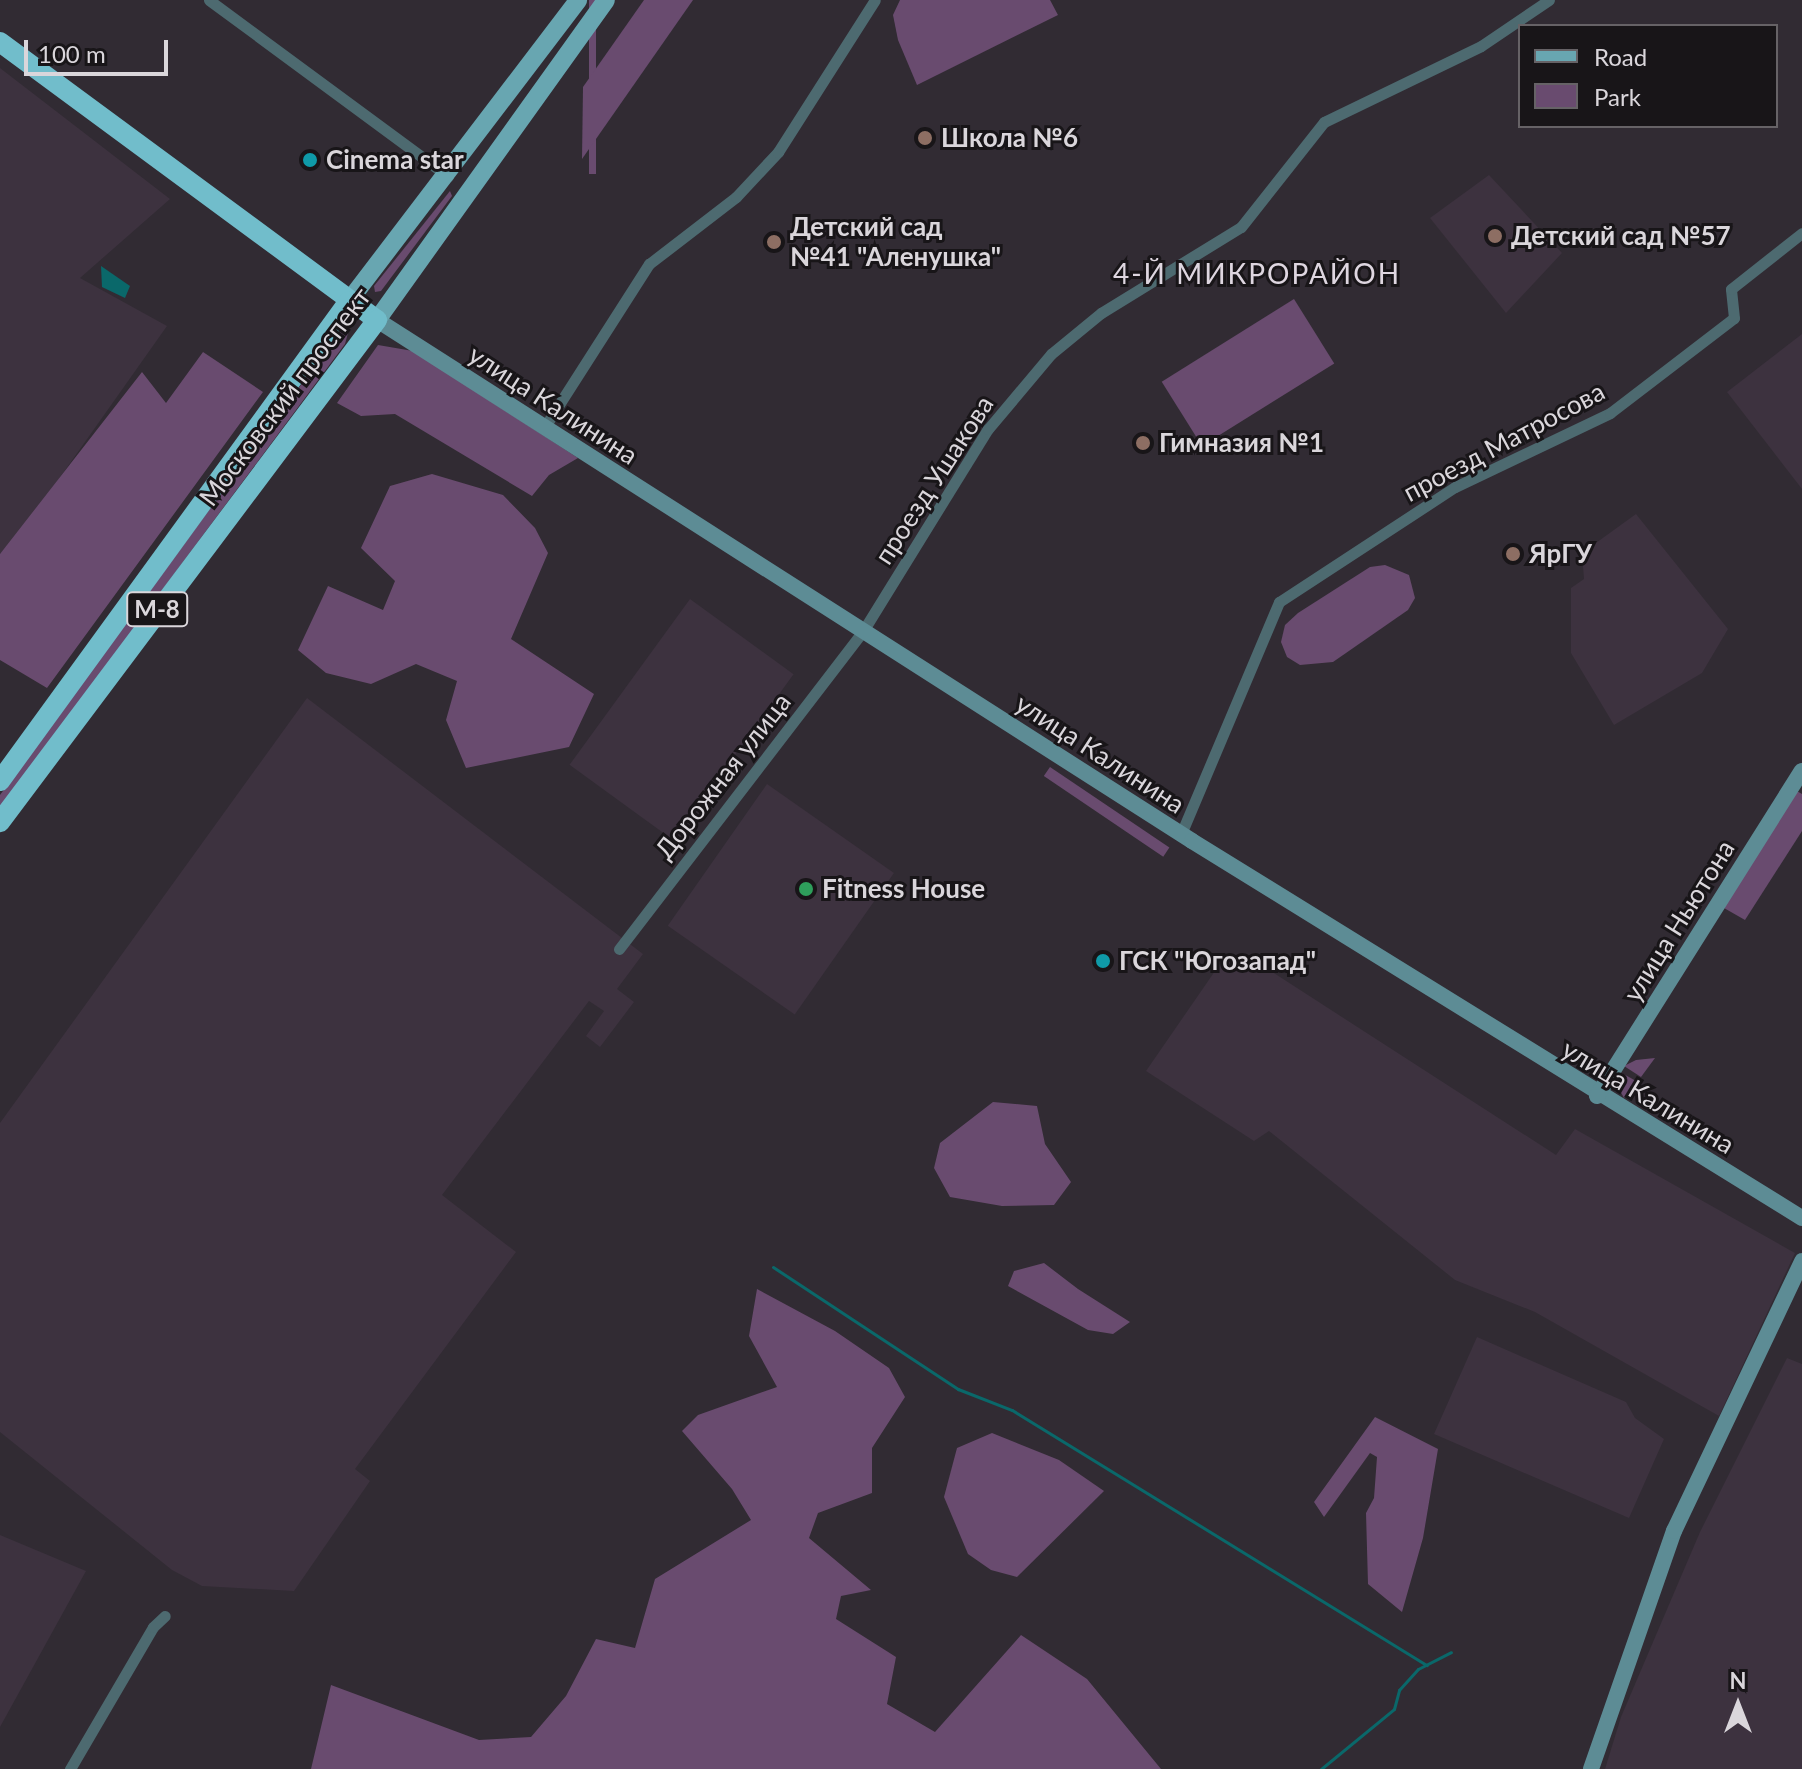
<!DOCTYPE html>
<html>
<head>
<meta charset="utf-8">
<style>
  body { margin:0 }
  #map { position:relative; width:1802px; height:1769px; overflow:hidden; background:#312b33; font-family:Lato,sans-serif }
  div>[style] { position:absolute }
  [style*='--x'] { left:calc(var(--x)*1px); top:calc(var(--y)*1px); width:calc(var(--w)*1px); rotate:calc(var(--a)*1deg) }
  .built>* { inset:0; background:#3d323f; transform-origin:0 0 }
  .green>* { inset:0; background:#694b6f; transform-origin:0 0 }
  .water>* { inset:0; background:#0a686a }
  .stream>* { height:3px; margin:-1.5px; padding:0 1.5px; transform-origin:1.5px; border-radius:1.5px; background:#0a686a }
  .street>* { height:11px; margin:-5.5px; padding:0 5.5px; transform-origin:5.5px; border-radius:5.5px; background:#4d6a70 }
  .secondary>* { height:16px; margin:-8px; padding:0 8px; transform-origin:8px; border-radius:8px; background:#5d8c95 }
  .primary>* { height:18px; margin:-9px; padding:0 9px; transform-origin:9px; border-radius:9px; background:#68a6b1 }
  .highway>* { height:20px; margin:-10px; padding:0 10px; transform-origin:10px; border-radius:10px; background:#71bdcb }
  .dots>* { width:22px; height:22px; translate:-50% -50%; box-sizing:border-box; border:4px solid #181518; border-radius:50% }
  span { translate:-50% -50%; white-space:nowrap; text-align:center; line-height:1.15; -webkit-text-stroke:6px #181518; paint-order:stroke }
  .shield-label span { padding:2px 6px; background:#181518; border:2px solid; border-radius:6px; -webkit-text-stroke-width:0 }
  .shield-label { font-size:24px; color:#dad6db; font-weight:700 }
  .poi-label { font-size:26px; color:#dad6db; font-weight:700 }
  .left { translate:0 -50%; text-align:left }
  .street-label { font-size:26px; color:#dad6db }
  .neighbourhood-label { font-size:28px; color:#ded6e0; letter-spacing:2px }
  .legend { position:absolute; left:1518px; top:24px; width:260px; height:104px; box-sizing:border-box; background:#181518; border:2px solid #666266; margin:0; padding:10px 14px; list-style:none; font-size:24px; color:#dad6db }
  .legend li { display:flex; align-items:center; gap:16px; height:40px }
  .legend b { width:40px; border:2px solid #666266 }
  .north { position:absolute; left:1698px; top:1665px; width:80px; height:80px; -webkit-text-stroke:6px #181518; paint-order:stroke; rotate:0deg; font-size:22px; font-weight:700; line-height:32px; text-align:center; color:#dad6db }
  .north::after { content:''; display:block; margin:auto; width:28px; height:36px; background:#dad6db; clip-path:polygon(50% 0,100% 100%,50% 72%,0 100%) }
  .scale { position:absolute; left:24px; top:40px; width:144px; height:36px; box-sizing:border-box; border:4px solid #dad6db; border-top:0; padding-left:10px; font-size:24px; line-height:28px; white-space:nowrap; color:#dad6db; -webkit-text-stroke:6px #181518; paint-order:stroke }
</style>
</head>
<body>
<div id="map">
  <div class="built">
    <div style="clip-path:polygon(0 68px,170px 199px,80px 278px,167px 326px,27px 524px,0 554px)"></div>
    <div style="clip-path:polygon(1489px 175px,1562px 253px,1506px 313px,1430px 218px)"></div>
    <div style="clip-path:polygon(1802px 334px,1802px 489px,1727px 392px)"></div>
    <div style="clip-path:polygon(1636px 514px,1728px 629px,1702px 673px,1614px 725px,1571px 653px,1571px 588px,1584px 579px,1582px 553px)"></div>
    <div style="left:690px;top:599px;width:128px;height:205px;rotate:36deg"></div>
    <div style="clip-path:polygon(307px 698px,643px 954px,617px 989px,634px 1002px,600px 1047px,586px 1036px,604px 1011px,589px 1001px,442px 1195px,516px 1252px,355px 1469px,370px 1481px,294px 1591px,202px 1586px,172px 1570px,0 1432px,0 1123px)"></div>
    <div style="left:767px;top:784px;width:155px;height:173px;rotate:35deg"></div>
    <div style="clip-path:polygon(1224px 958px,1252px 959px,1556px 1155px,1575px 1129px,1795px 1253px,1719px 1416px,1535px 1312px,1455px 1280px,1269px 1131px,1254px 1141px,1146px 1071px)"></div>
    <div style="clip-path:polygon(1477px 1337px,1626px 1402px,1635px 1418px,1664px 1439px,1629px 1518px,1434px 1434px)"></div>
    <div style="clip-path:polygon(1787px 1358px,1802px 1364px,1802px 1769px,1605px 1769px,1621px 1717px,1700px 1532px)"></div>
    <div style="clip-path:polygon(0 1535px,86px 1571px,0 1727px)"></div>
  </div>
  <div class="green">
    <div style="left:589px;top:0;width:7px;height:174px"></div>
    <div style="clip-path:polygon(644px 0,693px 0,582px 159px,583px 87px)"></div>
    <div style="clip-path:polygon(900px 0,1050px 0,1058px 15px,917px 85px,898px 40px,893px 15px)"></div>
    <div style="clip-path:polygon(450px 191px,452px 196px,381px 291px,375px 292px,374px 286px)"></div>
    <div style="left:1294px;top:299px;width:76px;height:156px;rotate:58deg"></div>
    <div style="clip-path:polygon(342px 329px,348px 333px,345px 344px,0 808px,0 795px)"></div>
    <div style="clip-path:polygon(378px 345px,413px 351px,578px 458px,549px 475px,532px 496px,395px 414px,361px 416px,337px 403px)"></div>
    <div style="clip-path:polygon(203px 352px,263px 392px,47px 688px,0 660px,0 554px,142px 372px,166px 403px)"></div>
    <div style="clip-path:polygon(432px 474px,503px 495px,535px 528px,548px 553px,511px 639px,594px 694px,569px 747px,466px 768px,446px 720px,457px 681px,416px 664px,371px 684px,326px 673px,298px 650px,328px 586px,383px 610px,395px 581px,361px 548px,390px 486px)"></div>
    <div style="clip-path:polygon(1385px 565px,1409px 575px,1415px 598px,1408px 610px,1333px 662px,1300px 665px,1287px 657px,1281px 642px,1285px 625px,1298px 613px,1370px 567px)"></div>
    <div style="left:1050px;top:767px;width:144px;height:11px;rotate:34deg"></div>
    <div style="clip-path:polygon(1795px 790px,1802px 794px,1802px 831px,1745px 920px,1724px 908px)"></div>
    <div style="clip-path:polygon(1655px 1058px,1641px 1077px,1624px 1066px,1636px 1060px)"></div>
    <div style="clip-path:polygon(1620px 1072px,1636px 1081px,1624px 1098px,1618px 1087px)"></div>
    <div style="clip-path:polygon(993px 1102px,1037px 1106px,1045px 1144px,1071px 1182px,1054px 1205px,1002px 1206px,950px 1197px,934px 1168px,940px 1143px)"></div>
    <div style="clip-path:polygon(1044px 1263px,1078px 1289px,1130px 1322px,1113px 1334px,1088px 1330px,1008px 1286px,1014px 1271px)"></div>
    <div style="clip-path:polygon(757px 1289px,835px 1331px,889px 1368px,905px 1397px,872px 1448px,872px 1493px,818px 1513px,809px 1538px,871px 1590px,841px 1596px,836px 1619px,896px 1657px,887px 1704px,935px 1732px,1021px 1635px,1087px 1679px,1161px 1769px,311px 1769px,331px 1685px,479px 1740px,531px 1737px,566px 1696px,596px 1639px,635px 1648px,655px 1579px,751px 1520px,732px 1489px,682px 1431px,698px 1415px,777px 1387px,749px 1336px)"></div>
    <div style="clip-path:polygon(1375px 1417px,1438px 1449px,1423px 1538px,1402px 1612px,1368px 1584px,1366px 1513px,1374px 1498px,1377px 1457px,1370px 1453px,1324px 1517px,1314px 1502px)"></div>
    <div style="clip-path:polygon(992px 1433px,1059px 1460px,1104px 1491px,1017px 1577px,991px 1570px,968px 1554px,944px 1497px,957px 1448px)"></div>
  </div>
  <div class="water">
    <div style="clip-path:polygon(101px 266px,130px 286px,125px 298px,102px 287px)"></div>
  </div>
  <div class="stream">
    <div style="--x:773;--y:1267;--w:222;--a:33.4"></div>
    <div style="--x:958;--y:1389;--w:58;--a:21.3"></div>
    <div style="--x:1012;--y:1410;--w:487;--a:31.6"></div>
    <div style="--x:1321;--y:1769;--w:94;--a:-39.4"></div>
    <div style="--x:1394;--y:1709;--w:20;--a:-75"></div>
    <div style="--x:1399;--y:1690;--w:28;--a:-48"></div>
    <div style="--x:1418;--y:1669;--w:37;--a:-27"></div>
  </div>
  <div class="street">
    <div style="--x:209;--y:0;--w:297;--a:36.4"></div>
    <div style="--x:544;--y:428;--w:195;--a:-57.4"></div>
    <div style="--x:649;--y:264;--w:110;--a:-37.6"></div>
    <div style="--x:736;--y:197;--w:62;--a:-47"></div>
    <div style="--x:778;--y:152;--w:180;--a:-57.5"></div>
    <div style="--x:1181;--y:834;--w:252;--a:-67.1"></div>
    <div style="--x:1279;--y:602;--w:210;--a:-33.2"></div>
    <div style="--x:1455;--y:487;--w:172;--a:-25.5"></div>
    <div style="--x:1610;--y:413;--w:156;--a:-37.5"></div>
    <div style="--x:1734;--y:318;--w:29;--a:-96"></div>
    <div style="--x:1731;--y:289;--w:90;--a:-38.3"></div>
    <div style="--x:619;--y:949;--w:401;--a:-52.5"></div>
    <div style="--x:863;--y:631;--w:238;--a:-58.3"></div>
    <div style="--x:988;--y:429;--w:98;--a:-50"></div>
    <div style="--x:1051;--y:354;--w:65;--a:-39.4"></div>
    <div style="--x:1101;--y:313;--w:164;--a:-31.6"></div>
    <div style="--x:1241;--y:227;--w:134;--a:-51.7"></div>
    <div style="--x:1324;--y:122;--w:174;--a:-25.8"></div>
    <div style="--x:1481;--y:46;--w:82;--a:-34.1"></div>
    <div style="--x:70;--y:1769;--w:164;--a:-59.7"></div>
    <div style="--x:153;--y:1627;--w:16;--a:-43"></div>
  </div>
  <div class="secondary">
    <div style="--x:377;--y:320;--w:967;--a:32.59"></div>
    <div style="--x:1192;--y:841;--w:717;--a:31.72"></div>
    <div style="--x:1597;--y:1096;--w:384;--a:-57.8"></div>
    <div style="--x:1591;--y:1769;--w:252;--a:-70.8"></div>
    <div style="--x:1674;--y:1531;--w:299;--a:-64.6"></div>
  </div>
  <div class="primary">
    <div style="--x:349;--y:301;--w:378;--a:-52.7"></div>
    <div style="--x:377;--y:320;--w:393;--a:-54.4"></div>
  </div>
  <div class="highway">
    <div style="--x:0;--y:42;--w:468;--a:36.4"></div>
    <div style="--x:377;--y:320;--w:628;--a:126.91"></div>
    <div style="--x:0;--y:781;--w:593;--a:-53.98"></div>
  </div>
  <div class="dots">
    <div style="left:925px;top:138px;background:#8d6e63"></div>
    <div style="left:310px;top:160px;background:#0f9aa8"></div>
    <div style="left:1495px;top:236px;background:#8d6e63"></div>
    <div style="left:774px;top:242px;background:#8d6e63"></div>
    <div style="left:1143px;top:443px;background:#8d6e63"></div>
    <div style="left:1513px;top:554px;background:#8d6e63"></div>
    <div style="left:806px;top:889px;background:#2e9e5b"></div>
    <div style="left:1103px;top:961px;background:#0f9aa8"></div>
  </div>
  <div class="shield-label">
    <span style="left:157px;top:609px">М-8</span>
  </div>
  <div class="poi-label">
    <span class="left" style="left:941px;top:138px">Школа №6</span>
    <span class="left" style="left:326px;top:160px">Cinema star</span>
    <span class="left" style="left:790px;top:242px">Детский сад<br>№41 "Аленушка"</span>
    <span class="left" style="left:1511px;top:236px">Детский сад №57</span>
    <span class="left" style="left:1159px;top:443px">Гимназия №1</span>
    <span class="left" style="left:1529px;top:554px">ЯрГУ</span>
    <span class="left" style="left:822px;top:889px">Fitness House</span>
    <span class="left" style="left:1119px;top:961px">ГСК "Югозапад"</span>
  </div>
  <div class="street-label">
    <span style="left:285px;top:397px;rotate:-53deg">Московский проспект</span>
    <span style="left:553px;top:405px;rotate:33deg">улица Калинина</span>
    <span style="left:1504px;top:442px;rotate:-28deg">проезд Матросова</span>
    <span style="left:934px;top:480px;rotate:-57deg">проезд Ушакова</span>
    <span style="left:1100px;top:754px;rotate:33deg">улица Калинина</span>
    <span style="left:723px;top:776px;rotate:-52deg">Дорожная улица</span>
    <span style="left:1679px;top:921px;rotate:-58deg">улица Ньютона</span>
    <span style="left:1648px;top:1097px;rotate:31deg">улица Калинина</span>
  </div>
  <div class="neighbourhood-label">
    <span style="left:1257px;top:273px">4-Й МИКРОРАЙОН</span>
  </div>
  <ul class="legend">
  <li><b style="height:10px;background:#68a6b1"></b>Road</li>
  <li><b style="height:22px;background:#694b6f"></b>Park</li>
  </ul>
  <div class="north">N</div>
  <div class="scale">100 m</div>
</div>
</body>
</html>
